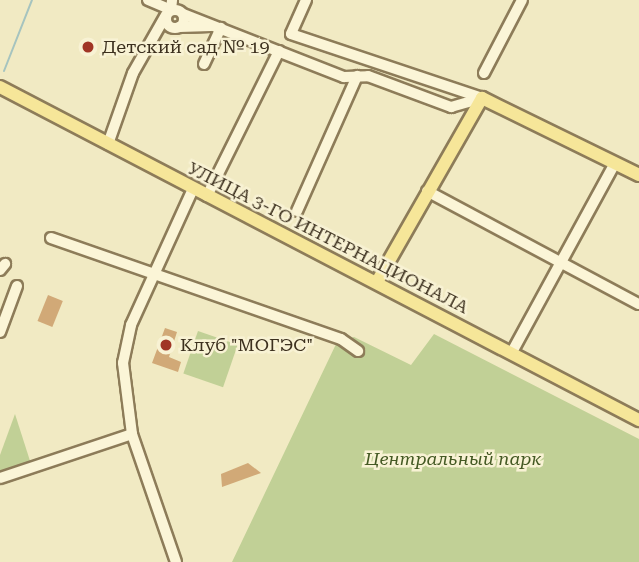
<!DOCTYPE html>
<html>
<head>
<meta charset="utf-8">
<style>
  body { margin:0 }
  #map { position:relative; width:639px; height:562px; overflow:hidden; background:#f1eac3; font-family:"Roboto Serif",serif }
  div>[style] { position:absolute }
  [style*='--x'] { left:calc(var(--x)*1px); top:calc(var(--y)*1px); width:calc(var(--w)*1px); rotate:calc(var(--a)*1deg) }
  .green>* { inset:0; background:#c1d096; transform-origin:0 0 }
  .stream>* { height:2px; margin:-1px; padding:0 1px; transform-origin:1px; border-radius:1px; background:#a6c4bf }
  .building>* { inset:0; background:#d1a977; transform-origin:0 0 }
  .roads { filter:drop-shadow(2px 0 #8d7c59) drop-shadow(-2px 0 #8d7c59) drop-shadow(0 2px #8d7c59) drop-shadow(0 -2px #8d7c59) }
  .minor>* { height:10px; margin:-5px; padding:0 5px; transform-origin:5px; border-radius:5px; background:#fbf5d7 }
  .minor>.ring { margin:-5px; padding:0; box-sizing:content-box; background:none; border:10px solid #fbf5d7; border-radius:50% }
  .major>* { height:12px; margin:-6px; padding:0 6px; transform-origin:6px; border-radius:6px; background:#f6e699 }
  .dots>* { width:19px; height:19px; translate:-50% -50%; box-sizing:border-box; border:4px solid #f8f2d4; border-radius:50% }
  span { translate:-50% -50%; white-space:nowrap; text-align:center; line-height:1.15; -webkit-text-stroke:5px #f8f2d4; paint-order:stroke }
  .poi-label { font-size:18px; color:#3c301e }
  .left { translate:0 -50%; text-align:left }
  .street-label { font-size:18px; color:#3c301e }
  .park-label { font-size:18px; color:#445923; font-style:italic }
</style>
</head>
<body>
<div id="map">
  <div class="green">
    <div style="left:198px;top:331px;width:42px;height:45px;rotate:19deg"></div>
    <div style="clip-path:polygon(434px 334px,639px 439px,639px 562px,232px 562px,337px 342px,354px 337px,411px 365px)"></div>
    <div style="clip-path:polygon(15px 414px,31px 464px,0 474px,0 455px)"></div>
  </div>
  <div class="stream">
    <div style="--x:4;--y:71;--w:76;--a:-68.5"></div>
  </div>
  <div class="building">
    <div style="left:48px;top:295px;width:16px;height:28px;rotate:22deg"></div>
    <div style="clip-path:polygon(165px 328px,177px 332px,169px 357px,181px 362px,178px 372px,152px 363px)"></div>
    <div style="clip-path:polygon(248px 463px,261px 473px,222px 487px,221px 474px)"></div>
  </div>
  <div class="roads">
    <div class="minor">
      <div style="--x:148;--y:0;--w:25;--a:23"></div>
      <div style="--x:171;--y:10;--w:10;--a:-84"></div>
      <div style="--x:306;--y:0;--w:37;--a:114"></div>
      <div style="--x:291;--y:34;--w:201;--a:18.5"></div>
      <div class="ring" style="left:166px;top:10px;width:8px;height:8px"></div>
      <div style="--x:183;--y:14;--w:173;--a:21.4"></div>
      <div style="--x:344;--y:77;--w:24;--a:-2"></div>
      <div style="--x:368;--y:76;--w:89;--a:20.5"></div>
      <div style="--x:451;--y:107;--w:32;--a:-16"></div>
      <div style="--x:179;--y:27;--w:32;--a:-2"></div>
      <div style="--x:204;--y:64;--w:40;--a:-65"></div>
      <div style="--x:484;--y:73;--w:82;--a:-62.5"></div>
      <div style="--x:108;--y:144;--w:75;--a:-70.6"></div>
      <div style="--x:133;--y:73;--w:67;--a:-60.4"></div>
      <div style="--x:427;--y:191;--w:240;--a:28.1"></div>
      <div style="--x:207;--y:196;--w:162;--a:-63.6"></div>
      <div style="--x:297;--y:211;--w:148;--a:-66"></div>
      <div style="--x:51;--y:238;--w:307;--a:19.2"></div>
      <div style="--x:341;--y:339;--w:21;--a:35"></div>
      <div style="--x:0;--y:270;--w:8;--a:-50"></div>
      <div style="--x:0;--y:332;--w:49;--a:-69.7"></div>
      <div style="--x:512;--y:352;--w:215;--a:-61.4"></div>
      <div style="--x:0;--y:478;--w:139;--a:-18.4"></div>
      <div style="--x:176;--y:562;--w:135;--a:-109"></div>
      <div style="--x:132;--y:434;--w:72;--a:-97.2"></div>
      <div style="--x:123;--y:363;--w:39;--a:-78"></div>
      <div style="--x:131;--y:325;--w:149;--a:-65.5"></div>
    </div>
    <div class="major">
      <div style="--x:0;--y:87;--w:721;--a:27.53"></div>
      <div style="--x:377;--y:282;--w:212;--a:-60.3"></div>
      <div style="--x:482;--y:98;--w:175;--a:26.1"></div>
    </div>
  </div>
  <div class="dots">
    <div style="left:88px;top:47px;background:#a03525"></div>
    <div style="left:166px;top:345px;background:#a03525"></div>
  </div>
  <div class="poi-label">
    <span class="left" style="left:102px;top:47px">Детский сад № 19</span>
    <span class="left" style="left:180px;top:345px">Клуб "МОГЭС"</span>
  </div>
  <div class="street-label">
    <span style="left:328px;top:238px;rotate:27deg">УЛИЦА 3-ГО ИНТЕРНАЦИОНАЛА</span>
  </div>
  <div class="park-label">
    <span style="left:453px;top:459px">Центральный парк</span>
  </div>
</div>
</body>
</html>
